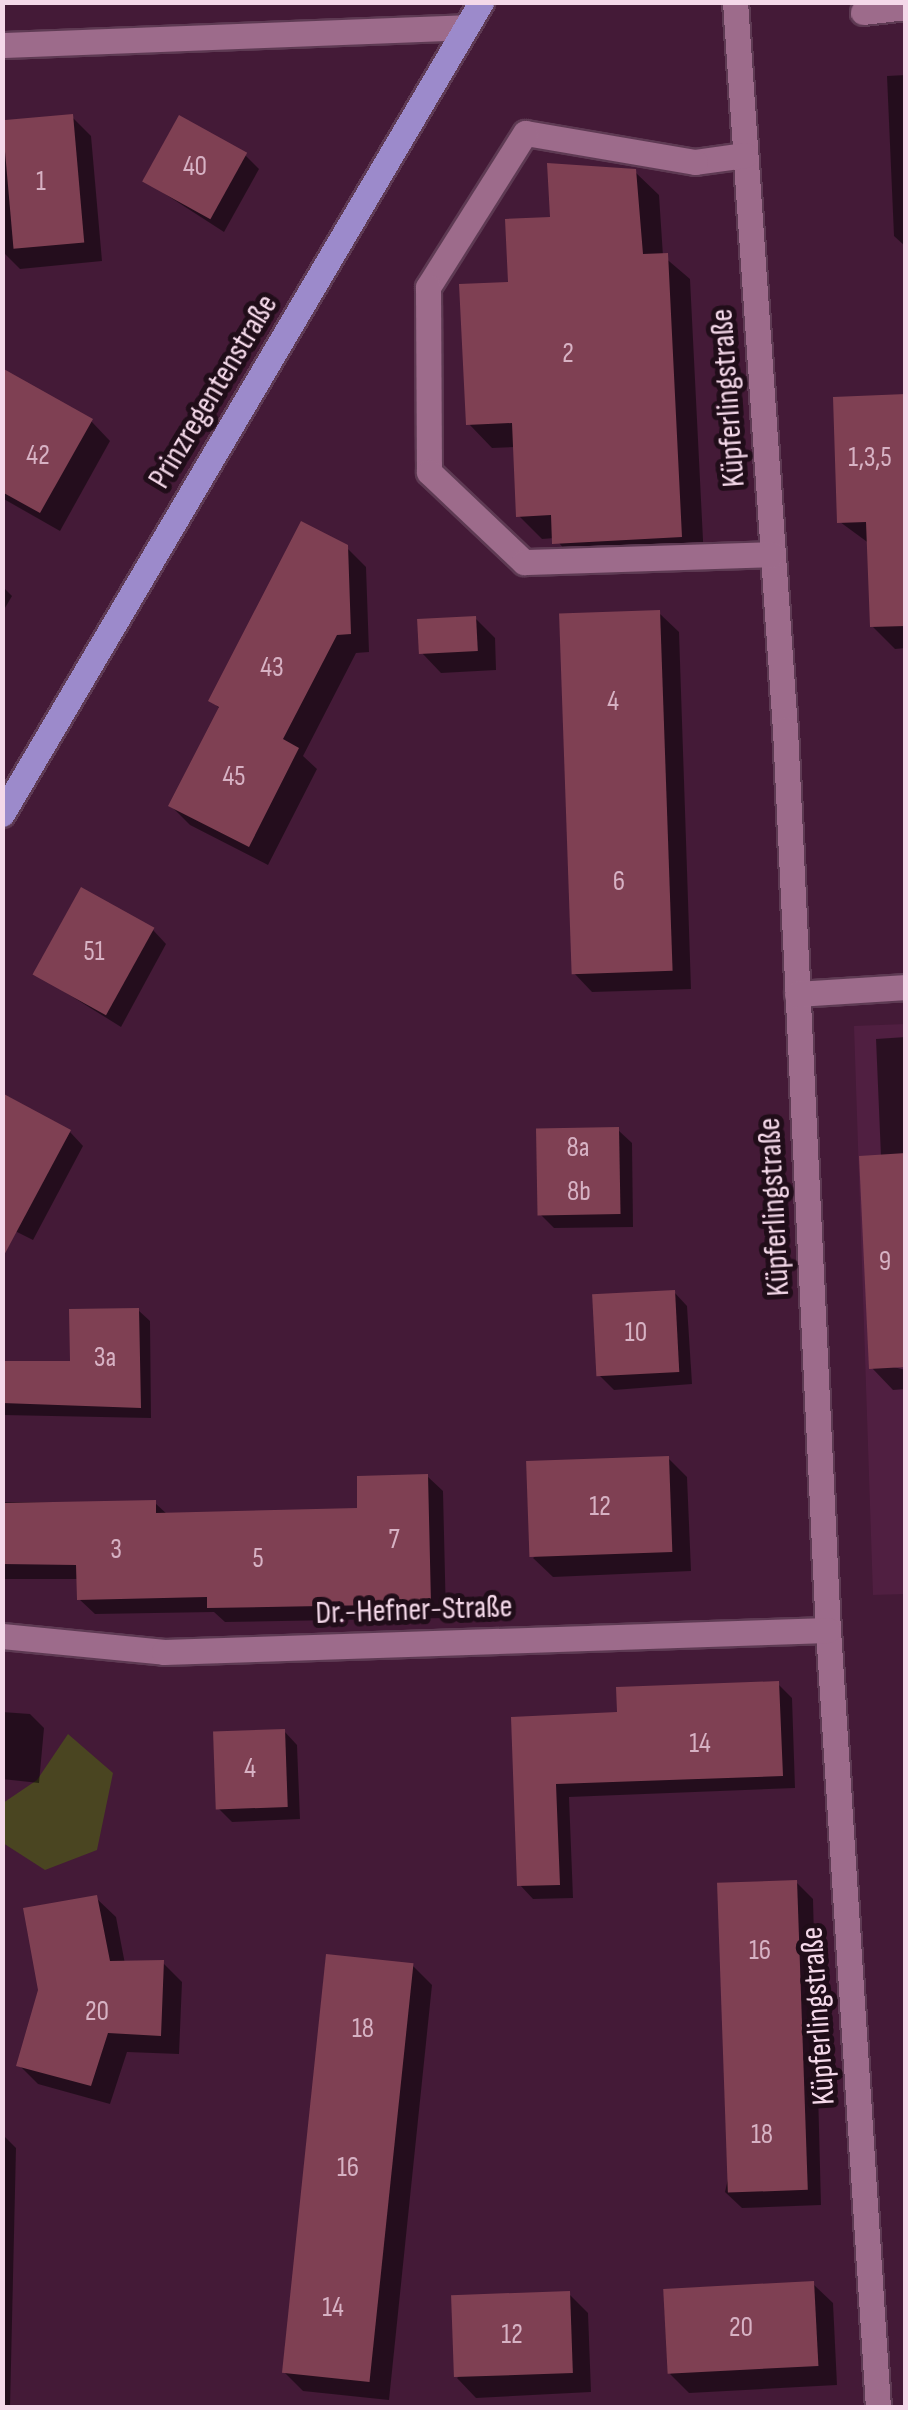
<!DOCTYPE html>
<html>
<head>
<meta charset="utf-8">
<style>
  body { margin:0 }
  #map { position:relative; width:908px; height:2410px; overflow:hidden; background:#441a37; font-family:"Sofia Sans Condensed",sans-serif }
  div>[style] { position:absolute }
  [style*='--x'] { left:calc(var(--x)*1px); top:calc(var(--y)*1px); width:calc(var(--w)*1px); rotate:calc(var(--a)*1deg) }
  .built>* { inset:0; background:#501f41 }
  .green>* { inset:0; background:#4a4521 }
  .shadow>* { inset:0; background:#0007 }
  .building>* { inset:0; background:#7f4053; transform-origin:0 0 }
  .roads { filter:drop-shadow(2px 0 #5e3a53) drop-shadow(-2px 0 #5e3a53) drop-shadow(0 2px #5e3a53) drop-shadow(0 -2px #5e3a53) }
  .minor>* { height:25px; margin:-12.5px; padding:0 12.5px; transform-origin:12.5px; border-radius:12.5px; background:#9d6b8b }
  .major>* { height:25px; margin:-12.5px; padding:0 12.5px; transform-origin:12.5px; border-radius:12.5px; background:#9c8acb }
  span { translate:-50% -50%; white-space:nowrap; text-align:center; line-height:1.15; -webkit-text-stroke:10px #200d19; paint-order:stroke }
  .number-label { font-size:28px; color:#d7b2c4 }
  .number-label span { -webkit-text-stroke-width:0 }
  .street-label { font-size:32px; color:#f4d8e9 }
  .frame { position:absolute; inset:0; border:5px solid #f4d8e9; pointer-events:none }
</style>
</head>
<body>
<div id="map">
  <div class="built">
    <div style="clip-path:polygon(905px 1024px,905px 1594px,873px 1595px,854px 1026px)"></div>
  </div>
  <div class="green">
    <div style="clip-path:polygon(68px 1734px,113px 1773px,97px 1850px,45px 1870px,3px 1843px,3px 1803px,37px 1780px)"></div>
  </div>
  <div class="shadow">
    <div style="clip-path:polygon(906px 75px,906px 247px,894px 236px,887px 76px)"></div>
    <div style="clip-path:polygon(72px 117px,91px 136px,102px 261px,20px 269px,2px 251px,2px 123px)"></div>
    <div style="clip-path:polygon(245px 155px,259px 169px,224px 232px,145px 181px)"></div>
    <div style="clip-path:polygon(635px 172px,659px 195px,663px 256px,690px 279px,704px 560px,578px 566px,555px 538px,542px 539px,519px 516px,515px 447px,492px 448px,469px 424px,511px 284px,552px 219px)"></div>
    <div style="clip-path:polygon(2px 371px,91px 421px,110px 441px,60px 531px,2px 498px)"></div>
    <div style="clip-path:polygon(906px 396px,906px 648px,895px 649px,872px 626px,870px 544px,840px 522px)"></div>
    <div style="clip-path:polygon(346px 547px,366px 567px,369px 652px,356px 653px,303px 756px,317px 769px,268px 865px,190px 825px,171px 806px,221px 710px,211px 700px)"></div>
    <div style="clip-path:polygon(2px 586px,12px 596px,2px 613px)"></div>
    <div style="clip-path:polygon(659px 613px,679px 632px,691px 989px,592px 992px,573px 972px)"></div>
    <div style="clip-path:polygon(475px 618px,495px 638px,496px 670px,441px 673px,422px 653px)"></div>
    <div style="clip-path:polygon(153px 930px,166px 944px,121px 1027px,36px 974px)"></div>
    <div style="clip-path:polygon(906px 1037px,906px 1365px,889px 1366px,906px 1370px,906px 1389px,893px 1390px,872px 1368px,881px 1157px,876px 1039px)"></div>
    <div style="clip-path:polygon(618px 1130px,632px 1143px,633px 1227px,554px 1228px,540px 1214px)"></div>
    <div style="clip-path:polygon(70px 1132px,83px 1146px,33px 1240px,13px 1230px)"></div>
    <div style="clip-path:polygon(674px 1292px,687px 1306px,692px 1384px,614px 1390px,600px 1376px)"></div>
    <div style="clip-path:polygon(138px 1310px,150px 1321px,151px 1418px,2px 1415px,2px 1363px,72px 1364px)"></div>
    <div style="clip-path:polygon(668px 1458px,687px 1477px,691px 1571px,553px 1577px,533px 1558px)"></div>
    <div style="clip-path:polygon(427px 1476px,443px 1491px,446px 1618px,225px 1622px,214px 1612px,95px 1614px,79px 1599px,79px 1579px,2px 1579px,2px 1502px,155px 1503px,168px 1515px,360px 1511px)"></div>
    <div style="clip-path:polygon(778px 1684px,792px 1698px,795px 1788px,569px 1797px,573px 1898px,533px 1899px,520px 1885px,514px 1719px,619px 1715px)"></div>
    <div style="clip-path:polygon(2px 1712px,30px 1714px,44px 1728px,39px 1783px,2px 1779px)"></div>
    <div style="clip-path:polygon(284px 1731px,297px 1745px,300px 1819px,232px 1822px,218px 1808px)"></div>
    <div style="clip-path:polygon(796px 1882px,813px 1899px,821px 2205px,742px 2208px,725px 2192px)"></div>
    <div style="clip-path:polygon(96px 1898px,116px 1917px,125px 1964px,163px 1963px,182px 1982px,179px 2054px,127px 2052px,110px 2104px,38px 2084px,19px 2065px)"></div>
    <div style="clip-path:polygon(413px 1966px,432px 1985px,389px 2400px,303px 2391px,284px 2372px)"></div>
    <div style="clip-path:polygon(2px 2134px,16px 2148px,10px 2408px,2px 2408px)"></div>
    <div style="clip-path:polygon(813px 2284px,833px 2303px,837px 2385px,689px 2393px,670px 2374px)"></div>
    <div style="clip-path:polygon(569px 2294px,588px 2313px,591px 2392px,476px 2398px,457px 2378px)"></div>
  </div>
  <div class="building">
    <div style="left:73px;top:114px;width:129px;height:71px;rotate:85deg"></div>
    <div style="left:179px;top:115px;width:78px;height:76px;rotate:29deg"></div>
    <div style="clip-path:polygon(547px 163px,636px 169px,643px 254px,668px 253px,682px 537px,552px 544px,551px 515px,516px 517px,512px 423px,466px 425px,459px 284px,508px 282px,505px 219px,550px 217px)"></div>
    <div style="clip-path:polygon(2px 368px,93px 419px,40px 513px,2px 492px)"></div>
    <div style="clip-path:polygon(906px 394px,906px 626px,870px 627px,866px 522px,837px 523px,833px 397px)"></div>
    <div style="clip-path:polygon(301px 521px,348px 545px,351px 634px,337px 635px,283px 739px,299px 748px,249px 847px,168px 806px,219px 707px,208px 701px)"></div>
    <div style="left:660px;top:610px;width:361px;height:101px;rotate:88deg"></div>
    <div style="left:476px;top:616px;width:35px;height:59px;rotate:87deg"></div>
    <div style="left:81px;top:887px;width:84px;height:100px;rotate:29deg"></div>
    <div style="clip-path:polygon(2px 1093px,71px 1130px,2px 1259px)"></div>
    <div style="left:619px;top:1127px;width:87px;height:83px;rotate:89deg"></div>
    <div style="clip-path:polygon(906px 1153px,906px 1367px,869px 1369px,859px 1156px)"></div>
    <div style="left:675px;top:1290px;width:82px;height:83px;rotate:87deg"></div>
    <div style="clip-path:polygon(139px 1308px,141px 1408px,2px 1403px,2px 1361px,70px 1361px,69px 1309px)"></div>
    <div style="left:669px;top:1456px;width:96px;height:143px;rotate:88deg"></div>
    <div style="clip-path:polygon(428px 1474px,431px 1604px,207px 1608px,207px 1597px,77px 1600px,76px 1565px,2px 1564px,2px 1503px,156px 1500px,156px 1513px,357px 1508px,357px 1476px)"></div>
    <div style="clip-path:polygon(779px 1681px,783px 1776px,556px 1784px,560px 1885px,517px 1886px,511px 1717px,617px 1712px,616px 1687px)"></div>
    <div style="left:285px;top:1729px;width:78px;height:72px;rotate:88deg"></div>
    <div style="left:797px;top:1880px;width:310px;height:80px;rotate:88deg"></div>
    <div style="clip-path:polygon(97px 1895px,110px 1961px,164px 1960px,161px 2036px,108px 2033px,91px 2086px,16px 2066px,38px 1990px,23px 1908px)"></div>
    <div style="left:326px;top:1954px;width:88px;height:421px;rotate:6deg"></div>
    <div style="left:814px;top:2281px;width:85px;height:151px;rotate:87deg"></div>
    <div style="left:570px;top:2291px;width:82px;height:119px;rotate:88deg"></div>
  </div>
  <div class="roads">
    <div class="minor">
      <div style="--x:735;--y:2;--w:729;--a:86.07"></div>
      <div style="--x:785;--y:729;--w:902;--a:87.27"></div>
      <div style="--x:828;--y:1630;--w:780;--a:86.32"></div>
      <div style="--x:863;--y:12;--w:43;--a:-6.6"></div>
      <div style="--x:2;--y:45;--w:464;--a:-2.2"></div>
      <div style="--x:745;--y:155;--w:50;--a:172"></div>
      <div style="--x:695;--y:162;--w:172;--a:-170.3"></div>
      <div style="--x:525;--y:133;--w:182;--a:122.2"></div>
      <div style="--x:428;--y:287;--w:185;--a:89.7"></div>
      <div style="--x:429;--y:472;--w:131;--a:43.5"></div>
      <div style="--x:524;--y:562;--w:248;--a:-1.8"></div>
      <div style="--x:797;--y:994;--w:109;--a:-3.7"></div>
      <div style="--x:2;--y:1636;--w:163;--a:5.6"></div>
      <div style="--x:164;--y:1652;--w:664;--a:-1.9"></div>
    </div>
    <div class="major">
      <div style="--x:2;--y:814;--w:943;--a:-59.46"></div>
    </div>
  </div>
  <div class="number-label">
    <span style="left:195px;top:167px">40</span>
    <span style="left:41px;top:182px">1</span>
    <span style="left:568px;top:354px">2</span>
    <span style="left:38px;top:456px">42</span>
    <span style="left:870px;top:458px">1,3,5</span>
    <span style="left:272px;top:668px">43</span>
    <span style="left:613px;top:702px">4</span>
    <span style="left:234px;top:777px">45</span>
    <span style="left:619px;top:882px">6</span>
    <span style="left:94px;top:952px">51</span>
    <span style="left:578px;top:1148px">8a</span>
    <span style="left:579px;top:1192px">8b</span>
    <span style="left:885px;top:1262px">9</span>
    <span style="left:636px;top:1333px">10</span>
    <span style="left:105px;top:1358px">3a</span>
    <span style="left:600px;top:1507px">12</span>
    <span style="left:394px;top:1540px">7</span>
    <span style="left:116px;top:1550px">3</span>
    <span style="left:258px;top:1559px">5</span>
    <span style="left:700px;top:1744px">14</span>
    <span style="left:250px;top:1769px">4</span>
    <span style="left:760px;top:1951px">16</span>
    <span style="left:97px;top:2012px">20</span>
    <span style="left:363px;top:2029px">18</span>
    <span style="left:762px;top:2135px">18</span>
    <span style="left:348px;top:2168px">16</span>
    <span style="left:333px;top:2308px">14</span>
    <span style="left:741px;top:2328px">20</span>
    <span style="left:512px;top:2335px">12</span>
  </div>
  <div class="street-label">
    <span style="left:214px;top:392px;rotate:-59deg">Prinzregentenstraße</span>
    <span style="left:729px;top:398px;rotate:-94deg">Küpferlingstraße</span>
    <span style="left:775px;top:1207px;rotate:-93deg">Küpferlingstraße</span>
    <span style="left:414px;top:1611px;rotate:-2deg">Dr.-Hefner-Straße</span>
    <span style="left:819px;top:2016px;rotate:-94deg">Küpferlingstraße</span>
  </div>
  <div class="frame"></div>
</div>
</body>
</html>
